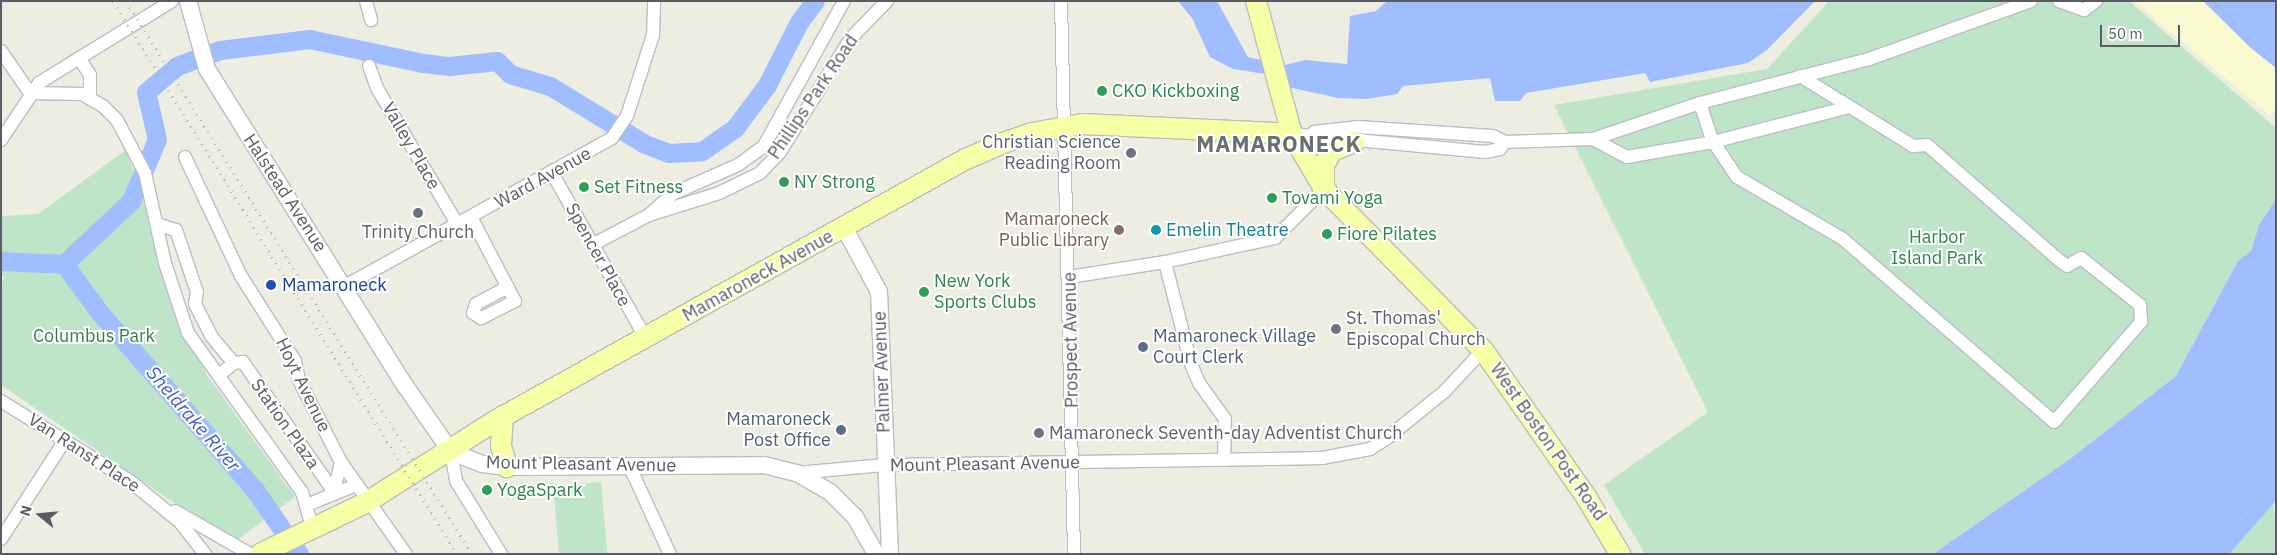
<!DOCTYPE html>
<html>
<head>
<meta charset="utf-8">
<style>
  body { margin:0 }
  #map { position:relative; width:2277px; height:555px; overflow:hidden; background:#edede2; font-family:"IBM Plex Sans",sans-serif }
  div>[style] { position:absolute }
  [style*='--x'] { left:calc(var(--x)*1px); top:calc(var(--y)*1px); width:calc(var(--w)*1px); rotate:calc(var(--a)*1deg) }
  .green>* { inset:0; background:#bee5c8; transform-origin:0 0 }
  .sand>* { inset:0; background:#f9fad0 }
  .water>* { inset:0; background:#a0bdff }
  .river>* { height:19px; margin:-9.5px; padding:0 9.5px; transform-origin:9.5px; border-radius:9.5px; background:#a0bdff }
  .roads { filter:drop-shadow(1px 0 #bcbdc4) drop-shadow(-1px 0 #bcbdc4) drop-shadow(0 1px #bcbdc4) drop-shadow(0 -1px #bcbdc4) }
  .minor>* { height:12px; margin:-6px; padding:0 6px; transform-origin:6px; border-radius:6px; background:#fff }
  .tertiary>* { height:16px; margin:-8px; padding:0 8px; transform-origin:8px; border-radius:8px; background:#fff }
  .primary>* { height:20px; margin:-10px; padding:0 10px; transform-origin:10px; border-radius:10px; background:#f6ffa5 }
  .rail>* { height:3px; margin-top:-1.5px; transform-origin:0; background:repeating-linear-gradient(90deg,#b5b5b6 0 1px,transparent 0 7px) }
  .dots>* { width:14px; height:14px; translate:-50% -50%; box-sizing:border-box; border:2px solid #fff; border-radius:50% }
  span { translate:-50% -50%; white-space:nowrap; text-align:center; line-height:1.15; -webkit-text-stroke:4px #fff; paint-order:stroke }
  .leisure-label { font-size:18px; color:#27864d }
  .left { translate:0 -50%; text-align:left }
  .street-label { font-size:18px; color:#5a5c63 }
  .worship-label { font-size:18px; color:#5b616d }
  .right { translate:-100% -50%; text-align:right }
  .education-label { font-size:18px; color:#785e54 }
  .culture-label { font-size:18px; color:#0d838f }
  .park-label { font-size:18px; color:#33814b }
  .transit-label { font-size:18px; color:#164399 }
  .service-label { font-size:18px; color:#4e5e75 }
  .water-label { font-size:19px; color:#425fc3; font-style:italic }
  .district-label { font-size:22px; color:#6b6e75; font-weight:700; letter-spacing:1px }
  .frame { position:absolute; inset:0; border:2px solid #5a5c63; pointer-events:none }
  .north { position:absolute; left:15px; top:490px; width:50px; height:50px; -webkit-text-stroke:4px #fff; paint-order:stroke; rotate:287deg; font-size:14px; font-weight:700; line-height:20px; text-align:center; color:#5a5c63 }
  .north::after { content:''; display:block; margin:auto; width:18px; height:22px; background:#5a5c63; clip-path:polygon(50% 0,100% 100%,50% 72%,0 100%) }
  .scale { position:absolute; left:2100px; top:25px; width:80px; height:22px; box-sizing:border-box; border:2px solid #5a5c63; border-top:0; padding-left:6px; font-size:15px; line-height:18px; white-space:nowrap; color:#5a5c63; -webkit-text-stroke:4px #fff; paint-order:stroke }
</style>
</head>
<body>
<div id="map">
  <div class="green">
    <div style="clip-path:polygon(1829px 1px,2129px 1px,2276px 128px,2276px 199px,2259px 225px,2251px 251px,2238px 261px,2176px 376px,2070px 459px,1933px 554px,1645px 554px,1604px 485px,1708px 412px,1554px 105px,1767px 69px)"></div>
    <div style="clip-path:polygon(126px 150px,206px 374px,295px 497px,233px 543px,1px 385px,1px 283px,5px 277px,1px 276px,1px 216px,38px 214px)"></div>
    <div style="left:601px;top:482px;width:72px;height:48px;rotate:85deg"></div>
    <div style="clip-path:polygon(2274px 503px,2276px 554px,2229px 554px)"></div>
  </div>
  <div class="sand">
    <div style="clip-path:polygon(2134px 1px,2203px 1px,2276px 68px,2276px 109px,2270px 116px)"></div>
  </div>
  <div class="water">
    <div style="clip-path:polygon(1178px 1px,1217px 1px,1248px 57px,1285px 65px,1305px 60px,1347px 64px,1350px 16px,1376px 11px,1387px 1px,1815px 1px,1768px 49px,1748px 63px,1650px 82px,1645px 73px,1526px 93px,1520px 101px,1495px 101px,1490px 78px,1403px 86px,1397px 94px,1366px 99px,1338px 98px,1288px 87px,1286px 77px,1233px 69px,1210px 57px,1192px 18px)"></div>
    <div style="clip-path:polygon(2203px 1px,2276px 1px,2276px 68px,2252px 49px)"></div>
    <div style="clip-path:polygon(2276px 199px,2276px 501px,2229px 554px,1933px 554px,2070px 459px,2176px 376px,2238px 261px,2251px 251px,2259px 225px)"></div>
  </div>
  <div class="river">
    <div style="--x:1;--y:261;--w:63;--a:2.7"></div>
    <div style="--x:64;--y:264;--w:92;--a:-43.2"></div>
    <div style="--x:131;--y:201;--w:67;--a:-67.2"></div>
    <div style="--x:157;--y:139;--w:48;--a:-103.2"></div>
    <div style="--x:146;--y:92;--w:40;--a:-40"></div>
    <div style="--x:177;--y:66;--w:46;--a:-20.4"></div>
    <div style="--x:220;--y:50;--w:90;--a:-7"></div>
    <div style="--x:309;--y:39;--w:116;--a:11.9"></div>
    <div style="--x:423;--y:63;--w:26;--a:7"></div>
    <div style="--x:449;--y:66;--w:48;--a:-5.9"></div>
    <div style="--x:497;--y:61;--w:18;--a:45"></div>
    <div style="--x:510;--y:74;--w:42;--a:16.7"></div>
    <div style="--x:550;--y:86;--w:111;--a:31.4"></div>
    <div style="--x:645;--y:144;--w:25;--a:21"></div>
    <div style="--x:668;--y:153;--w:34;--a:-3"></div>
    <div style="--x:702;--y:151;--w:40;--a:-34.9"></div>
    <div style="--x:735;--y:128;--w:54;--a:-53.3"></div>
    <div style="--x:767;--y:85;--w:71;--a:-63.1"></div>
    <div style="--x:799;--y:22;--w:26;--a:-53"></div>
    <div style="--x:64;--y:264;--w:61;--a:53.7"></div>
    <div style="--x:100;--y:313;--w:235;--a:48.8"></div>
    <div style="--x:255;--y:490;--w:78;--a:55.5"></div>
  </div>
  <div class="roads">
    <div class="minor">
      <div style="--x:366;--y:1;--w:20;--a:75"></div>
      <div style="--x:1061;--y:1;--w:553;--a:88.65"></div>
      <div style="--x:2059;--y:1;--w:27;--a:20"></div>
      <div style="--x:2084;--y:10;--w:15;--a:-37"></div>
      <div style="--x:1;--y:51;--w:51;--a:55.4"></div>
      <div style="--x:79;--y:58;--w:20;--a:57"></div>
      <div style="--x:90;--y:75;--w:21;--a:90"></div>
      <div style="--x:369;--y:66;--w:23;--a:70"></div>
      <div style="--x:377;--y:88;--w:158;--a:59.5"></div>
      <div style="--x:30;--y:93;--w:52;--a:1.1"></div>
      <div style="--x:82;--y:94;--w:24;--a:30"></div>
      <div style="--x:103;--y:106;--w:20;--a:45"></div>
      <div style="--x:117;--y:120;--w:60;--a:62.2"></div>
      <div style="--x:145;--y:173;--w:92;--a:77.5"></div>
      <div style="--x:165;--y:263;--w:74;--a:71.8"></div>
      <div style="--x:188;--y:333;--w:196;--a:54.4"></div>
      <div style="--x:302;--y:492;--w:36;--a:74"></div>
      <div style="--x:1700;--y:103;--w:39;--a:72"></div>
      <div style="--x:1712;--y:140;--w:45;--a:56"></div>
      <div style="--x:1737;--y:177;--w:123;--a:30.3"></div>
      <div style="--x:1843;--y:239;--w:279;--a:40.9"></div>
      <div style="--x:2054;--y:422;--w:133;--a:-49"></div>
      <div style="--x:2141;--y:322;--w:17;--a:-93"></div>
      <div style="--x:2140;--y:305;--w:75;--a:-141.5"></div>
      <div style="--x:2081;--y:258;--w:16;--a:150"></div>
      <div style="--x:2067;--y:266;--w:9;--a:-144"></div>
      <div style="--x:2060;--y:261;--w:176;--a:-138.9"></div>
      <div style="--x:1927;--y:145;--w:14;--a:176"></div>
      <div style="--x:1913;--y:146;--w:133;--a:-148.2"></div>
      <div style="--x:1314;--y:132;--w:44;--a:-6.5"></div>
      <div style="--x:1358;--y:127;--w:135;--a:3.8"></div>
      <div style="--x:1493;--y:136;--w:13;--a:27"></div>
      <div style="--x:1292;--y:134;--w:194;--a:5.3"></div>
      <div style="--x:1485;--y:152;--w:15;--a:-11"></div>
      <div style="--x:1500;--y:149;--w:9;--a:-54"></div>
      <div style="--x:1593;--y:139;--w:38;--a:28"></div>
      <div style="--x:1627;--y:157;--w:87;--a:-9.9"></div>
      <div style="--x:1713;--y:142;--w:140;--a:-14.4"></div>
      <div style="--x:1;--y:140;--w:69;--a:-56.3"></div>
      <div style="--x:39;--y:83;--w:156;--a:-31.7"></div>
      <div style="--x:1505;--y:142;--w:88;--a:-2"></div>
      <div style="--x:1593;--y:139;--w:113;--a:-18.6"></div>
      <div style="--x:1700;--y:103;--w:175;--a:-14.6"></div>
      <div style="--x:1869;--y:59;--w:172;--a:-19.7"></div>
      <div style="--x:185;--y:157;--w:132;--a:64.8"></div>
      <div style="--x:241;--y:276;--w:101;--a:57.6"></div>
      <div style="--x:295;--y:361;--w:19;--a:78"></div>
      <div style="--x:299;--y:380;--w:92;--a:62.9"></div>
      <div style="--x:341;--y:462;--w:113;--a:54.8"></div>
      <div style="--x:552;--y:173;--w:189;--a:60.4"></div>
      <div style="--x:649;--y:215;--w:73;--a:-17.4"></div>
      <div style="--x:719;--y:193;--w:46;--a:-26"></div>
      <div style="--x:760;--y:173;--w:29;--a:-46"></div>
      <div style="--x:780;--y:152;--w:134;--a:-58.1"></div>
      <div style="--x:851;--y:38;--w:52;--a:-45.8"></div>
      <div style="--x:471;--y:217;--w:95;--a:62.4"></div>
      <div style="--x:515;--y:301;--w:38;--a:153"></div>
      <div style="--x:481;--y:318;--w:9;--a:-148"></div>
      <div style="--x:473;--y:313;--w:9;--a:-72"></div>
      <div style="--x:476;--y:304;--w:36;--a:-28"></div>
      <div style="--x:157;--y:224;--w:20;--a:18"></div>
      <div style="--x:176;--y:230;--w:65;--a:71.3"></div>
      <div style="--x:197;--y:292;--w:12;--a:99"></div>
      <div style="--x:195;--y:304;--w:36;--a:63"></div>
      <div style="--x:211;--y:336;--w:35;--a:50"></div>
      <div style="--x:592;--y:245;--w:64;--a:-27.8"></div>
      <div style="--x:649;--y:215;--w:31;--a:-42"></div>
      <div style="--x:672;--y:194;--w:72;--a:-23.7"></div>
      <div style="--x:738;--y:165;--w:32;--a:-36"></div>
      <div style="--x:764;--y:146;--w:166;--a:-61.1"></div>
      <div style="--x:1165;--y:262;--w:105;--a:75.7"></div>
      <div style="--x:1191;--y:364;--w:21;--a:67"></div>
      <div style="--x:1199;--y:383;--w:44;--a:54.2"></div>
      <div style="--x:1225;--y:419;--w:41;--a:91.4"></div>
      <div style="--x:1069;--y:277;--w:97;--a:-8.9"></div>
      <div style="--x:1165;--y:262;--w:113;--a:-12.3"></div>
      <div style="--x:1275;--y:238;--w:69;--a:-45"></div>
      <div style="--x:345;--y:286;--w:305;--a:-29"></div>
      <div style="--x:612;--y:138;--w:27;--a:-56"></div>
      <div style="--x:627;--y:116;--w:85;--a:-72.2"></div>
      <div style="--x:653;--y:35;--w:34;--a:-88"></div>
      <div style="--x:220;--y:374;--w:18;--a:-38"></div>
      <div style="--x:234;--y:363;--w:9;--a:-6"></div>
      <div style="--x:243;--y:362;--w:159;--a:55"></div>
      <div style="--x:1;--y:401;--w:152;--a:31.8"></div>
      <div style="--x:130;--y:481;--w:65;--a:39.4"></div>
      <div style="--x:180;--y:522;--w:41;--a:52"></div>
      <div style="--x:451;--y:452;--w:29;--a:80"></div>
      <div style="--x:456;--y:481;--w:86;--a:58.3"></div>
      <div style="--x:629;--y:465;--w:98;--a:65.3"></div>
      <div style="--x:797;--y:473;--w:87;--a:-5.3"></div>
      <div style="--x:884;--y:465;--w:438;--a:-0.9"></div>
      <div style="--x:1322;--y:458;--w:49;--a:-10.6"></div>
      <div style="--x:1370;--y:449;--w:20;--a:-33"></div>
      <div style="--x:1387;--y:438;--w:75;--a:-39"></div>
      <div style="--x:1445;--y:391;--w:56;--a:-47.2"></div>
      <div style="--x:334;--y:492;--w:31;--a:-77"></div>
      <div style="--x:307;--y:505;--w:53;--a:-22.2"></div>
      <div style="--x:175;--y:511;--w:86;--a:29.8"></div>
      <div style="--x:1;--y:539;--w:118;--a:-57.1"></div>
    </div>
    <div class="tertiary">
      <div style="--x:188;--y:1;--w:71;--a:74.4"></div>
      <div style="--x:207;--y:69;--w:372;--a:58"></div>
      <div style="--x:404;--y:384;--w:83;--a:55.3"></div>
      <div style="--x:451;--y:452;--w:33;--a:21"></div>
      <div style="--x:482;--y:464;--w:25;--a:7"></div>
      <div style="--x:507;--y:467;--w:257;--a:-0.4"></div>
      <div style="--x:764;--y:465;--w:34;--a:14"></div>
      <div style="--x:797;--y:473;--w:38;--a:30"></div>
      <div style="--x:830;--y:492;--w:35;--a:45"></div>
      <div style="--x:855;--y:517;--w:43;--a:60.4"></div>
      <div style="--x:845;--y:229;--w:72;--a:61.6"></div>
      <div style="--x:879;--y:292;--w:262;--a:87.6"></div>
    </div>
    <div class="primary">
      <div style="--x:1256;--y:1;--w:138;--a:74.9"></div>
      <div style="--x:1292;--y:134;--w:64;--a:59.8"></div>
      <div style="--x:1324;--y:189;--w:226;--a:45.4"></div>
      <div style="--x:1483;--y:350;--w:177;--a:54.9"></div>
      <div style="--x:1585;--y:495;--w:69;--a:59.3"></div>
      <div style="--x:1324;--y:189;--w:24;--a:-90"></div>
      <div style="--x:1324;--y:165;--w:16;--a:-60"></div>
      <div style="--x:1332;--y:151;--w:24;--a:-22"></div>
      <div style="--x:503;--y:416;--w:30;--a:94"></div>
      <div style="--x:501;--y:446;--w:22;--a:74"></div>
      <div style="--x:260;--y:554;--w:119;--a:-25.9"></div>
      <div style="--x:367;--y:502;--w:151;--a:-32.3"></div>
      <div style="--x:495;--y:421;--w:537;--a:-29.1"></div>
      <div style="--x:964;--y:160;--w:43;--a:-23.6"></div>
      <div style="--x:1003;--y:143;--w:31;--a:-19"></div>
      <div style="--x:1032;--y:133;--w:52;--a:-10"></div>
      <div style="--x:1083;--y:124;--w:209;--a:2.7"></div>
    </div>
  </div>
  <div class="rail">
    <div style="--x:113;--y:1;--w:651;--a:58.12"></div>
    <div style="--x:126;--y:1;--w:652;--a:57.97"></div>
  </div>
  <div class="dots">
    <div style="left:1102px;top:91px;background:#2e9e5b"></div>
    <div style="left:1131px;top:153px;background:#6b7280"></div>
    <div style="left:784px;top:182px;background:#2e9e5b"></div>
    <div style="left:584px;top:187px;background:#2e9e5b"></div>
    <div style="left:1272px;top:198px;background:#2e9e5b"></div>
    <div style="left:418px;top:213px;background:#6b7280"></div>
    <div style="left:1119px;top:230px;background:#8d6e63"></div>
    <div style="left:1156px;top:230px;background:#0f9aa8"></div>
    <div style="left:1327px;top:234px;background:#2e9e5b"></div>
    <div style="left:271px;top:285px;background:#1a4fb4"></div>
    <div style="left:924px;top:292px;background:#2e9e5b"></div>
    <div style="left:1336px;top:329px;background:#6b7280"></div>
    <div style="left:1143px;top:347px;background:#5c6f8a"></div>
    <div style="left:841px;top:430px;background:#5c6f8a"></div>
    <div style="left:1039px;top:433px;background:#6b7280"></div>
    <div style="left:487px;top:490px;background:#2e9e5b"></div>
  </div>
  <div class="leisure-label">
    <span class="left" style="left:1112px;top:91px">CKO Kickboxing</span>
    <span class="left" style="left:794px;top:182px">NY Strong</span>
    <span class="left" style="left:594px;top:187px">Set Fitness</span>
    <span class="left" style="left:1282px;top:198px">Tovami Yoga</span>
    <span class="left" style="left:1337px;top:234px">Fiore Pilates</span>
    <span class="left" style="left:934px;top:292px">New York<br>Sports Clubs</span>
    <span class="left" style="left:497px;top:490px">YogaSpark</span>
  </div>
  <div class="street-label">
    <span style="left:813px;top:97px;rotate:-56deg">Phillips Park Road</span>
    <span style="left:411px;top:146px;rotate:60deg">Valley Place</span>
    <span style="left:543px;top:178px;rotate:-29deg">Ward Avenue</span>
    <span style="left:285px;top:193px;rotate:57deg">Halstead Avenue</span>
    <span style="left:598px;top:255px;rotate:61deg">Spencer Place</span>
    <span style="left:758px;top:276px;rotate:-29deg">Mamaroneck Avenue</span>
    <span style="left:1071px;top:340px;rotate:-91deg">Prospect Avenue</span>
    <span style="left:882px;top:372px;rotate:-92deg">Palmer Avenue</span>
    <span style="left:303px;top:385px;rotate:64deg">Hoyt Avenue</span>
    <span style="left:285px;top:424px;rotate:55deg">Station Plaza</span>
    <span style="left:1548px;top:442px;rotate:55deg">West Boston Post Road</span>
    <span style="left:84px;top:453px;rotate:33deg">Van Ranst Place</span>
    <span style="left:581px;top:464px;rotate:1deg">Mount Pleasant Avenue</span>
    <span style="left:985px;top:464px;rotate:-1deg">Mount Pleasant Avenue</span>
  </div>
  <div class="worship-label">
    <span class="right" style="left:1121px;top:153px">Christian Science<br>Reading Room</span>
    <span style="left:418px;top:232px">Trinity Church</span>
    <span class="left" style="left:1346px;top:329px">St. Thomas'<br>Episcopal Church</span>
    <span class="left" style="left:1049px;top:433px">Mamaroneck Seventh-day Adventist Church</span>
  </div>
  <div class="education-label">
    <span class="right" style="left:1109px;top:230px">Mamaroneck<br>Public Library</span>
  </div>
  <div class="culture-label">
    <span class="left" style="left:1166px;top:230px">Emelin Theatre</span>
  </div>
  <div class="park-label">
    <span style="left:1937px;top:248px">Harbor<br>Island Park</span>
    <span style="left:94px;top:336px">Columbus Park</span>
  </div>
  <div class="transit-label">
    <span class="left" style="left:282px;top:285px">Mamaroneck</span>
  </div>
  <div class="service-label">
    <span class="left" style="left:1153px;top:347px">Mamaroneck Village<br>Court Clerk</span>
    <span class="right" style="left:831px;top:430px">Mamaroneck<br>Post Office</span>
  </div>
  <div class="water-label">
    <span style="left:193px;top:419px;rotate:49deg">Sheldrake River</span>
  </div>
  <div class="district-label">
    <span style="left:1279px;top:144px">MAMARONECK</span>
  </div>
  <div class="frame"></div>
  <div class="north">N</div>
  <div class="scale">50 m</div>
</div>
</body>
</html>
